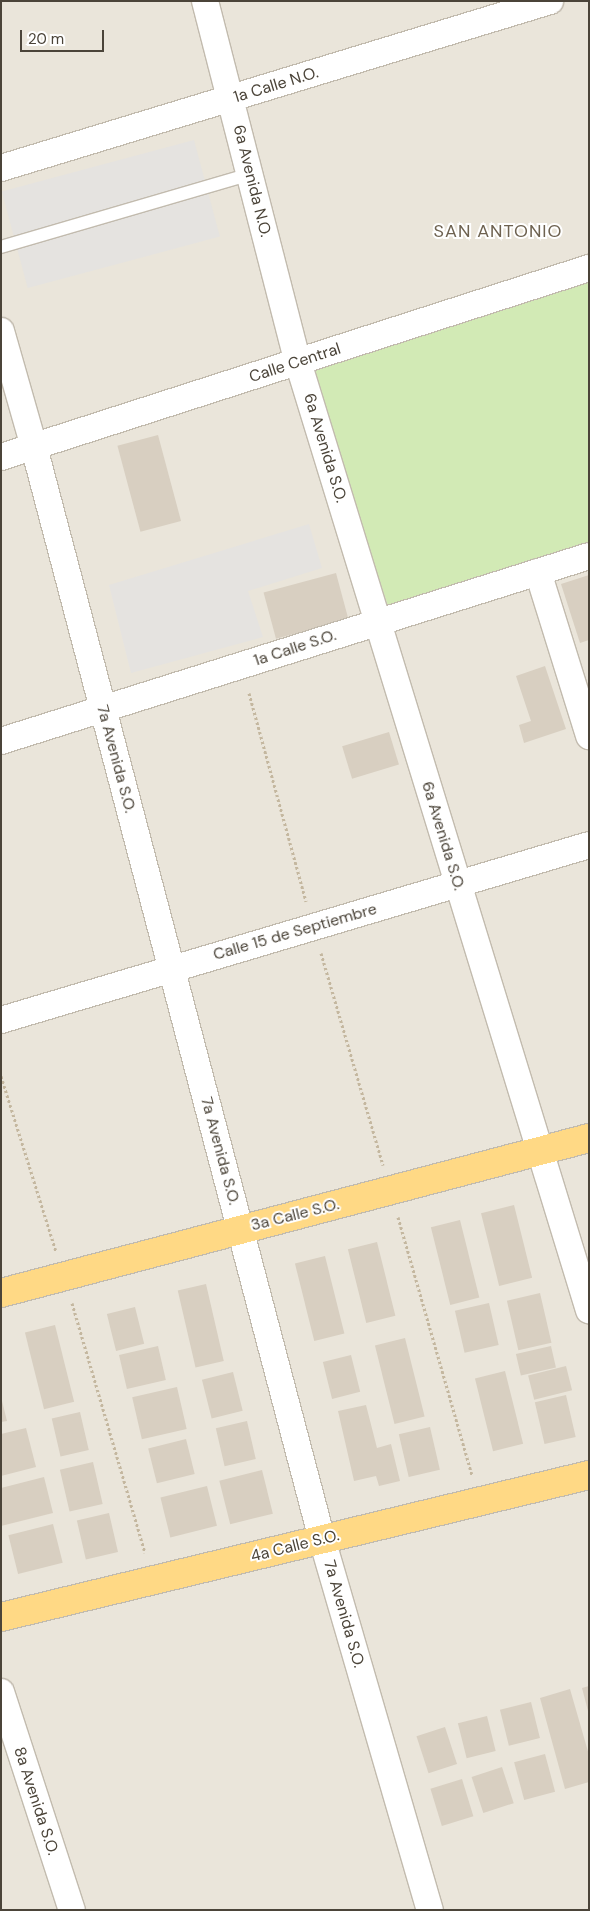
<!DOCTYPE html>
<html>
<head>
<meta charset="utf-8">
<style>
  body { margin:0 }
  #map { position:relative; width:590px; height:1911px; overflow:hidden; background:#f6f3ec; font-family:"DM Sans",sans-serif }
  div>[style] { position:absolute }
  [style*='--x'] { left:calc(var(--x)*1px); top:calc(var(--y)*1px); width:calc(var(--w)*1px); rotate:calc(var(--a)*1deg) }
  .residential>* { inset:0; background:#eae5da; transform-origin:0 0 }
  .green>* { inset:0; background:#d2eab5 }
  .parking>* { inset:0; background:#e5e3e0; transform-origin:0 0 }
  .building>* { inset:0; background:#d8cfc1; transform-origin:0 0 }
  .path>* { height:3px; margin-top:-1.5px; transform-origin:0; background:repeating-linear-gradient(90deg,#c4b79f 0 2.5px,transparent 0 5px) }
  .roads { filter:drop-shadow(1px 0 #c2bbae) drop-shadow(-1px 0 #c2bbae) drop-shadow(0 1px #c2bbae) drop-shadow(0 -1px #c2bbae) }
  .service>* { height:12px; margin:-6px; padding:0 6px; transform-origin:6px; border-radius:6px; background:#fff }
  .minor>* { height:26px; margin:-13px; padding:0 13px; transform-origin:13px; border-radius:13px; background:#fff }
  .trunk>* { height:28px; margin:-14px; padding:0 14px; transform-origin:14px; border-radius:14px; background:#ffd985 }
  span { translate:-50% -50%; white-space:nowrap; text-align:center; line-height:1.15; -webkit-text-stroke:4px #fff; paint-order:stroke }
  .street-label { font-size:16px; color:#4b4439 }
  .neighbourhood-label { font-size:18px; color:#6e6250; letter-spacing:1px }
  .frame { position:absolute; inset:0; border:2px solid #4b4439; pointer-events:none }
  .scale { position:absolute; left:20px; top:30px; width:84px; height:22px; box-sizing:border-box; border:2px solid #4b4439; border-top:0; padding-left:6px; font-size:15px; line-height:18px; white-space:nowrap; color:#4b4439; -webkit-text-stroke:4px #fff; paint-order:stroke }
</style>
</head>
<body>
<div id="map">
  <div class="residential">
    <div style="left:1px;top:1px;width:588px;height:1909px"></div>
  </div>
  <div class="green">
    <div style="clip-path:polygon(589px 270px,589px 545px,390px 612px,307px 363px)"></div>
  </div>
  <div class="parking">
    <div style="left:194px;top:140px;width:100px;height:199px;rotate:75deg"></div>
    <div style="clip-path:polygon(309px 524px,322px 568px,248px 591px,263px 637px,131px 673px,109px 585px)"></div>
  </div>
  <div class="building">
    <div style="left:158px;top:435px;width:89px;height:42px;rotate:75deg"></div>
    <div style="left:336px;top:573px;width:48px;height:75px;rotate:75deg"></div>
    <div style="clip-path:polygon(589px 575px,589px 640px,580px 643px,561px 584px)"></div>
    <div style="clip-path:polygon(545px 666px,566px 729px,524px 743px,519px 725px,531px 721px,516px 676px)"></div>
    <div style="left:389px;top:732px;width:34px;height:49px;rotate:73deg"></div>
    <div style="left:514px;top:1205px;width:75px;height:34px;rotate:76deg"></div>
    <div style="left:460px;top:1220px;width:80px;height:30px;rotate:76deg"></div>
    <div style="left:377px;top:1242px;width:76px;height:30px;rotate:76deg"></div>
    <div style="left:325px;top:1256px;width:80px;height:31px;rotate:76deg"></div>
    <div style="left:206px;top:1284px;width:79px;height:29px;rotate:77deg"></div>
    <div style="left:540px;top:1293px;width:51px;height:34px;rotate:77deg"></div>
    <div style="left:489px;top:1303px;width:43px;height:35px;rotate:77deg"></div>
    <div style="left:135px;top:1307px;width:38px;height:29px;rotate:76deg"></div>
    <div style="left:55px;top:1325px;width:79px;height:31px;rotate:76deg"></div>
    <div style="left:405px;top:1338px;width:81px;height:31px;rotate:76deg"></div>
    <div style="left:158px;top:1346px;width:35px;height:40px;rotate:77deg"></div>
    <div style="left:551px;top:1346px;width:22px;height:36px;rotate:77deg"></div>
    <div style="left:351px;top:1355px;width:38px;height:29px;rotate:76deg"></div>
    <div style="left:566px;top:1366px;width:25px;height:39px;rotate:76deg"></div>
    <div style="left:505px;top:1371px;width:75px;height:31px;rotate:76deg"></div>
    <div style="left:233px;top:1372px;width:40px;height:32px;rotate:76deg"></div>
    <div style="left:177px;top:1387px;width:43px;height:46px;rotate:77deg"></div>
    <div style="left:566px;top:1395px;width:43px;height:32px;rotate:77deg"></div>
    <div style="clip-path:polygon(2px 1401px,7px 1421px,1px 1422px,1px 1402px)"></div>
    <div style="clip-path:polygon(366px 1405px,377px 1448px,391px 1444px,400px 1481px,379px 1486px,376px 1476px,354px 1481px,338px 1411px)"></div>
    <div style="left:80px;top:1412px;width:39px;height:29px;rotate:77deg"></div>
    <div style="left:247px;top:1421px;width:39px;height:32px;rotate:77deg"></div>
    <div style="left:430px;top:1427px;width:44px;height:32px;rotate:77deg"></div>
    <div style="clip-path:polygon(26px 1428px,36px 1467px,1px 1476px,1px 1434px)"></div>
    <div style="left:186px;top:1439px;width:36px;height:39px;rotate:76deg"></div>
    <div style="left:93px;top:1462px;width:43px;height:34px;rotate:77deg"></div>
    <div style="left:262px;top:1470px;width:45px;height:44px;rotate:76deg"></div>
    <div style="clip-path:polygon(44px 1477px,53px 1513px,1px 1526px,1px 1488px)"></div>
    <div style="left:207px;top:1486px;width:41px;height:48px;rotate:76deg"></div>
    <div style="left:109px;top:1513px;width:40px;height:33px;rotate:77deg"></div>
    <div style="left:53px;top:1524px;width:40px;height:46px;rotate:76deg"></div>
    <div style="clip-path:polygon(589px 1686px,589px 1711px,588px 1711px,582px 1688px)"></div>
    <div style="clip-path:polygon(570px 1689px,589px 1755px,589px 1782px,565px 1789px,540px 1698px)"></div>
    <div style="left:531px;top:1702px;width:37px;height:32px;rotate:76deg"></div>
    <div style="left:487px;top:1716px;width:36px;height:30px;rotate:76deg"></div>
    <div style="left:445px;top:1727px;width:39px;height:30px;rotate:72deg"></div>
    <div style="left:545px;top:1754px;width:39px;height:32px;rotate:75deg"></div>
    <div style="left:502px;top:1767px;width:38px;height:32px;rotate:72deg"></div>
    <div style="left:462px;top:1779px;width:39px;height:33px;rotate:73deg"></div>
  </div>
  <div class="path">
    <div style="--x:249;--y:693;--w:216;--a:74.7"></div>
    <div style="--x:321;--y:953;--w:221;--a:73.7"></div>
    <div style="--x:1;--y:1076;--w:183;--a:72.6"></div>
    <div style="--x:398;--y:1217;--w:268;--a:74"></div>
    <div style="--x:72;--y:1303;--w:260;--a:73.7"></div>
  </div>
  <div class="roads">
    <div class="service">
      <div style="--x:1;--y:247;--w:259;--a:-16.3"></div>
    </div>
    <div class="minor">
      <div style="--x:205;--y:1;--w:373;--a:75.6"></div>
      <div style="--x:298;--y:362;--w:992;--a:72.94"></div>
      <div style="--x:1;--y:168;--w:574;--a:-16.92"></div>
      <div style="--x:1;--y:331;--w:121;--a:74.1"></div>
      <div style="--x:34;--y:447;--w:1129;--a:75.23"></div>
      <div style="--x:322;--y:1539;--w:386;--a:73.8"></div>
      <div style="--x:1;--y:457;--w:618;--a:-17.82"></div>
      <div style="--x:538;--y:572;--w:172;--a:72.7"></div>
      <div style="--x:1;--y:741;--w:616;--a:-17.46"></div>
      <div style="--x:1;--y:1020;--w:613;--a:-16.57"></div>
      <div style="--x:1;--y:1692;--w:229;--a:72"></div>
    </div>
    <div class="trunk">
      <div style="--x:1;--y:1293;--w:608;--a:-14.77"></div>
      <div style="--x:1;--y:1617;--w:605;--a:-13.58"></div>
    </div>
  </div>
  <div class="street-label">
    <span style="left:276px;top:85px;rotate:-17deg">1a Calle N.O.</span>
    <span style="left:252px;top:181px;rotate:76deg">6a Avenida N.O.</span>
    <span style="left:295px;top:363px;rotate:-18deg">Calle Central</span>
    <span style="left:325px;top:448px;rotate:73deg">6a Avenida S.O.</span>
    <span style="left:295px;top:648px;rotate:-18deg">1a Calle S.O.</span>
    <span style="left:116px;top:759px;rotate:75deg">7a Avenida S.O.</span>
    <span style="left:443px;top:836px;rotate:73deg">6a Avenida S.O.</span>
    <span style="left:295px;top:932px;rotate:-16deg">Calle 15 de Septiembre</span>
    <span style="left:220px;top:1151px;rotate:75deg">7a Avenida S.O.</span>
    <span style="left:295px;top:1215px;rotate:-14deg">3a Calle S.O.</span>
    <span style="left:295px;top:1546px;rotate:-14deg">4a Calle S.O.</span>
    <span style="left:344px;top:1614px;rotate:74deg">7a Avenida S.O.</span>
    <span style="left:36px;top:1801px;rotate:72deg">8a Avenida S.O.</span>
  </div>
  <div class="neighbourhood-label">
    <span style="left:498px;top:231px">SAN ANTONIO</span>
  </div>
  <div class="frame"></div>
  <div class="scale">20 m</div>
</div>
</body>
</html>
